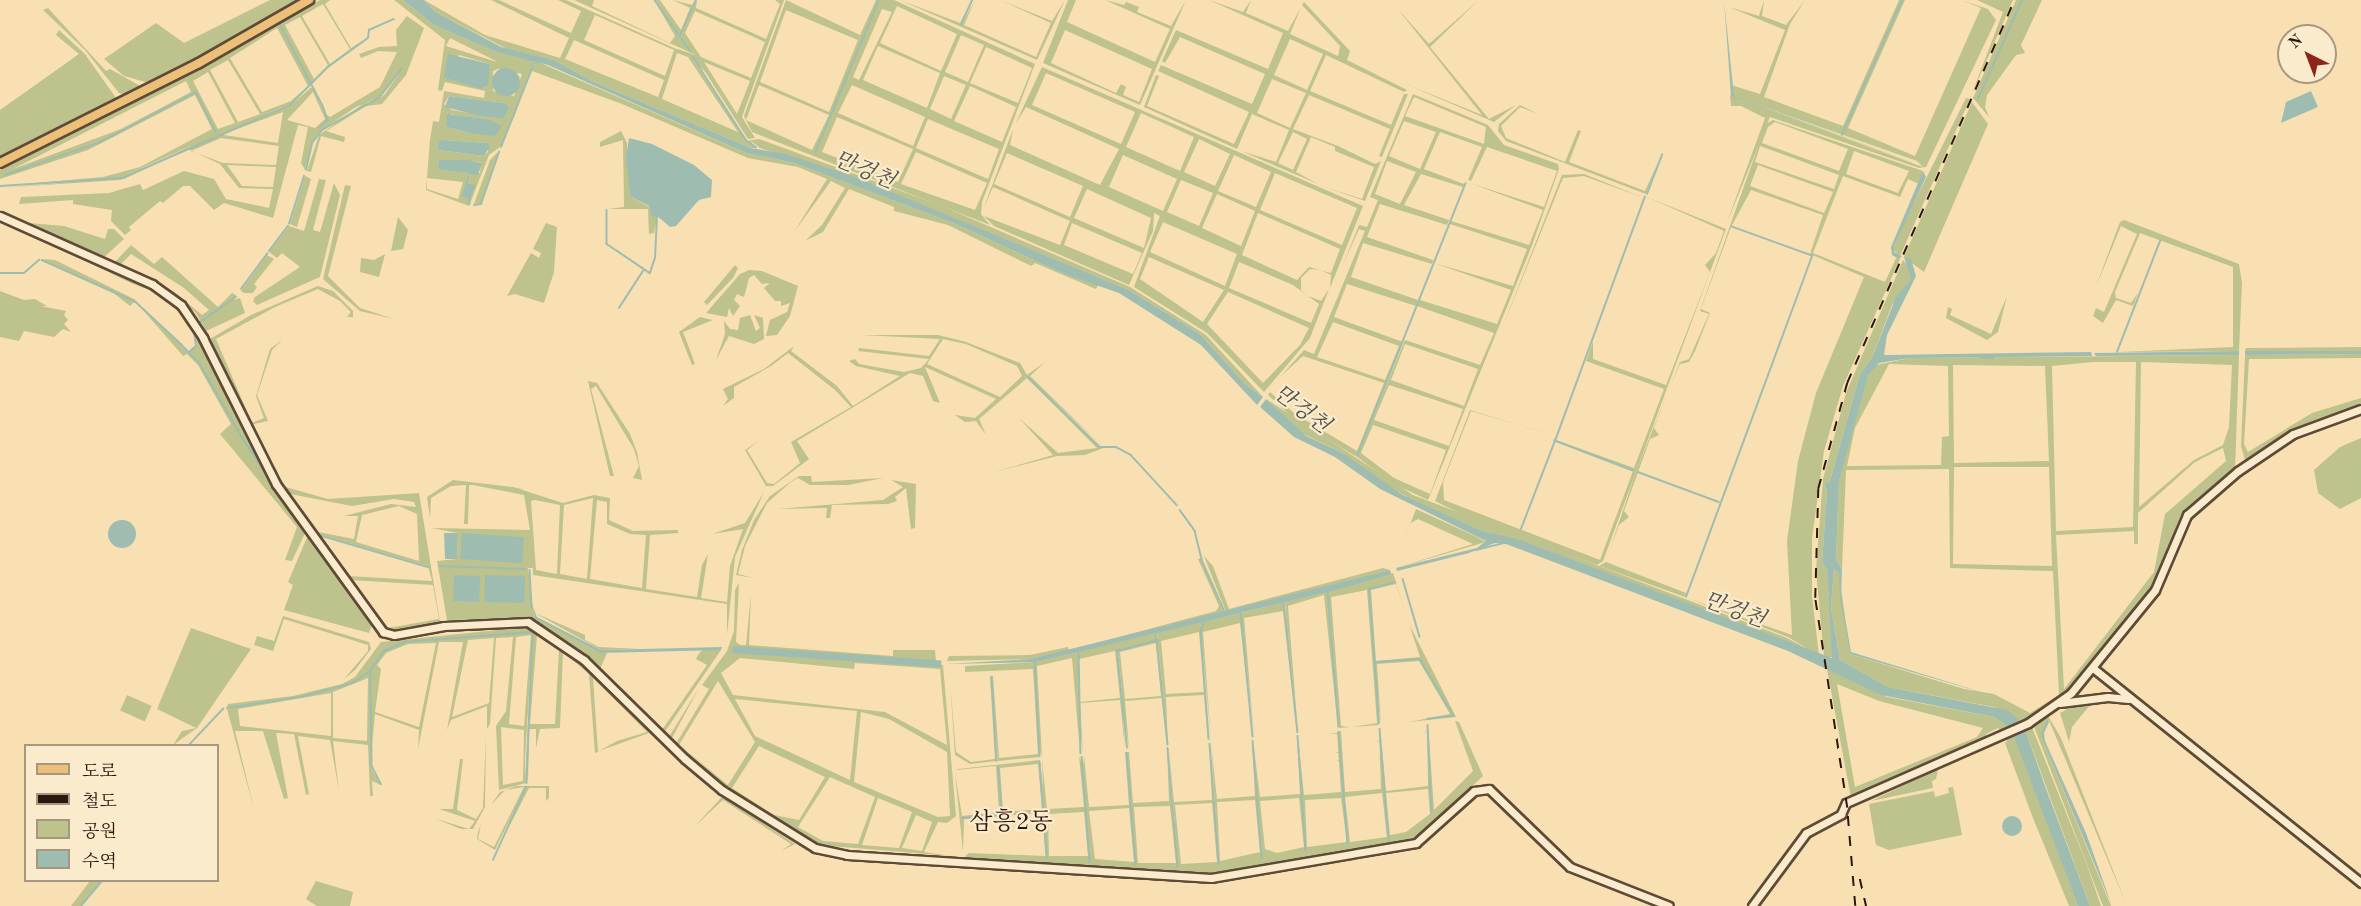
<!DOCTYPE html>
<html>
<head>
<meta charset="utf-8">
<style>
  body { margin:0 }
  #map { position:relative; width:2361px; height:906px; overflow:hidden; background:#f9e0b2; font-family:"Old Standard TT","Noto Serif KR",serif }
  div>[style] { position:absolute }
  [style*='--x'] { left:calc(var(--x)*1px); top:calc(var(--y)*1px); width:calc(var(--w)*1px); rotate:calc(var(--a)*1deg) }
  .green>* { inset:0; background:#bec28c; transform-origin:0 0 }
  .water>* { inset:0; background:#9ebdb0; transform-origin:0 0 }
  .round { border-radius:50% }
  .stream>* { height:1.5px; margin:-0.75px; padding:0 0.75px; transform-origin:0.75px; border-radius:0.75px; background:#9ebdb0 }
  .roads { filter:drop-shadow(2px 0 #5e4a36) drop-shadow(-2px 0 #5e4a36) drop-shadow(0 2px #5e4a36) drop-shadow(0 -2px #5e4a36) }
  .minor>* { height:7px; margin:-3.5px; padding:0 3.5px; transform-origin:3.5px; border-radius:3.5px; background:#fbebcd }
  .major>* { height:8px; margin:-4px; padding:0 4px; transform-origin:4px; border-radius:4px; background:#ecc079 }
  .rail>* { height:1.5px; margin-top:-0.75px; transform-origin:0; background:repeating-linear-gradient(90deg,#2b180d 0 10px,transparent 0 20px) }
  span { translate:-50% -50%; white-space:nowrap; text-align:center; line-height:1.15; -webkit-text-stroke:4.5px #fbebcd; paint-order:stroke }
  .water-label { font-size:22px; color:#535246; font-style:italic }
  .quarter-label { font-size:24px; color:#2b180d }
  .legend { position:absolute; left:24px; top:744px; width:195px; height:138px; box-sizing:border-box; background:#fbebcd; border:2px solid #a89780; margin:0; padding:8px 10px; list-style:none; font-size:18px; color:#2b180d }
  .legend li { display:flex; align-items:center; gap:12px; height:30px }
  .legend b { width:30px; border:2px solid #a89780 }
  .north { position:absolute; left:2277px; top:24px; width:60px; height:60px; box-sizing:border-box; background:#fbebcd; border:2px solid #a89780; border-radius:50%; rotate:318deg; font-size:16px; font-weight:700; line-height:24px; text-align:center; color:#2b180d }
  .north::after { content:''; display:block; margin:auto; width:21px; height:27px; background:#8f2418; clip-path:polygon(50% 0,100% 100%,50% 72%,0 100%) }
</style>
</head>
<body>
<div id="map">
  <div class="green">
    <div style="clip-path:polygon(270px 0,295px 0,238px 36px,149px 83px,124px 76px,104px 59px,156px 23px,184px 43px)"></div>
    <div style="clip-path:polygon(evenodd,320px 0,330px 0,325px 4px,351px 48px,368px 38px,328px 67px,290px 104px,261px 116px,291px 105px,313px 86px,327px 119px,320px 129px,328px 120px,327px 115px,330px 117px,380px 87px,397px 52px,378px 51px,361px 58px,359px 54px,379px 47px,397px 46px,396px 30px,407px 16px,424px 28px,406px 75px,382px 104px,366px 106px,326px 131px,345px 137px,344px 142px,321px 136px,311px 172px,307px 171px,319px 135px,363px 104px,379px 99px,385px 94px,403px 68px,378px 98px,356px 107px,320px 131px,312px 143px,305px 170px,301px 163px,308px 127px,298px 125px,273px 218px,224px 203px,214px 210px,190px 186px,183px 186px,163px 203px,160px 201px,129px 227px,131px 230px,125px 235px,111px 221px,112px 210px,73px 204px,73px 200px,19px 204px,21px 197px,109px 193px,140px 184px,143px 190px,184px 171px,214px 179px,226px 199px,269px 208px,273px 189px,239px 188px,220px 164px,188px 149px,124px 179px,119px 180px,0 188px,123px 178px,199px 142px,117px 179px,2px 186px,103px 177px,140px 167px,212px 129px,195px 95px,88px 150px,0 179px,0 170px,18px 158px,211px 62px,320px 0,323px 4px,350px 49px,330px 64px,302px 16px,323px 4px,320px 0,300px 17px,328px 65px,314px 79px,285px 25px,300px 17px,320px 0,277px 28px,308px 86px,291px 101px,262px 112px,230px 58px,277px 28px,320px 0,228px 60px,260px 114px,238px 122px,210px 70px,228px 60px,320px 0,208px 72px,235px 123px,218px 129px,193px 81px,208px 72px,320px 0,186px 81px,191px 92px,121px 129px,13px 169px,186px 81px,320px 0,313px 92px,325px 119px,315px 128px,287px 120px,313px 92px,320px 0,283px 112px,278px 143px,224px 135px,224px 134px,283px 112px,320px 0,221px 138px,279px 146px,276px 165px,223px 163px,191px 151px,221px 138px,320px 0,227px 165px,276px 167px,273px 187px,242px 186px,227px 165px)"></div>
    <div style="clip-path:polygon(evenodd,394px 0,403px 0,434px 25px,496px 52px,534px 61px,514px 117px,500px 147px,489px 155px,469px 206px,426px 190px,430px 140px,433px 121px,439px 122px,444px 91px,484px 98px,485px 91px,445px 82px,442px 91px,438px 90px,445px 40px,394px 0,450px 38px,494px 60px,497px 62px,446px 46px,450px 38px,394px 0,459px 55px,490px 64px,485px 88px,444px 78px,459px 55px,394px 0,498px 69px,522px 74px,514px 96px,493px 91px,493px 71px,498px 69px,394px 0,449px 96px,505px 103px,510px 108px,503px 119px,452px 110px,444px 104px,449px 96px,394px 0,451px 114px,460px 116px,487px 119px,470px 133px,446px 127px,451px 114px,394px 0,444px 140px,488px 143px,488px 152px,484px 156px,438px 150px,444px 140px,394px 0,439px 160px,481px 162px,480px 173px,470px 174px,468px 184px,475px 185px,467px 184px,469px 173px,446px 169px,438px 165px,439px 160px,394px 0,427px 178px,463px 182px,458px 199px,427px 189px,427px 178px)"></div>
    <div style="clip-path:polygon(evenodd,424px 0,485px 35px,560px 58px,569px 38px,491px 0,499px 0,571px 33px,581px 11px,558px 0,566px 0,674px 48px,696px 55px,574px 0,594px 0,592px 6px,670px 43px,675px 36px,654px 0,689px 52px,681px 36px,697px 0,696px 8px,766px 39px,780px 4px,775px 0,784px 0,742px 117px,755px 138px,748px 139px,706px 73px,691px 57px,747px 141px,759px 139px,942px 206px,1130px 287px,1206px 335px,1263px 397px,1245px 384px,1200px 334px,1129px 290px,860px 180px,760px 148px,751px 141px,755px 148px,751px 148px,594px 82px,554px 60px,507px 49px,436px 12px,424px 0,695px 11px,765px 42px,751px 78px,701px 57px,685px 33px,695px 11px,424px 0,595px 15px,674px 50px,665px 76px,584px 40px,595px 15px,424px 0,574px 40px,664px 80px,658px 97px,565px 59px,574px 40px,424px 0,677px 53px,688px 57px,738px 132px,662px 99px,677px 53px,424px 0,704px 62px,750px 81px,737px 114px,704px 62px)"></div>
    <div style="clip-path:polygon(656px 0,660px 0,681px 30px,690px 8px,673px 0,692px 5px,695px 0,680px 36px)"></div>
    <div style="clip-path:polygon(evenodd,786px 0,860px 35px,876px 0,894px 0,1035px 64px,982px 202px,981px 214px,990px 225px,752px 132px,744px 116px,786px 0,897px 6px,957px 34px,941px 71px,880px 43px,897px 6px,786px 0,882px 9px,892px 12px,859px 80px,853px 77px,882px 9px,786px 0,786px 10px,858px 40px,829px 112px,760px 82px,786px 10px,786px 0,961px 35px,984px 45px,968px 82px,945px 72px,961px 35px,786px 0,878px 46px,940px 73px,927px 108px,863px 80px,878px 46px,786px 0,986px 47px,1032px 68px,1018px 103px,970px 83px,986px 47px,786px 0,944px 76px,966px 85px,951px 119px,930px 109px,944px 76px,786px 0,759px 85px,829px 115px,812px 150px,746px 120px,759px 85px,786px 0,852px 85px,925px 117px,913px 146px,838px 113px,852px 85px,786px 0,970px 86px,1016px 107px,1002px 142px,954px 121px,970px 86px,786px 0,837px 117px,913px 149px,898px 182px,822px 152px,837px 117px,786px 0,928px 119px,999px 149px,988px 179px,916px 148px,928px 119px,786px 0,916px 152px,987px 183px,975px 210px,901px 184px,916px 152px)"></div>
    <div style="clip-path:polygon(900px 0,960px 23px,972px 0,961px 26px,975px 0,964px 25px,1036px 57px,1051px 23px,1000px 0,1052px 21px,1065px 0,1037px 60px)"></div>
    <div style="clip-path:polygon(evenodd,1068px 0,1076px 0,1067px 22px,1155px 62px,1170px 29px,1105px 0,1124px 5px,1126px 2px,1139px 7px,1137px 12px,1171px 26px,1186px 0,1140px 105px,1043px 63px,1068px 0,1065px 30px,1152px 69px,1139px 102px,1123px 95px,1126px 87px,1121px 84px,1116px 93px,1051px 63px,1065px 30px)"></div>
    <div style="clip-path:polygon(evenodd,1209px 0,1243px 12px,1251px 0,1246px 13px,1288px 31px,1301px 7px,1290px 34px,1338px 56px,1340px 46px,1302px 5px,1304px 2px,1350px 51px,1347px 60px,1407px 90px,1404px 92px,1326px 55px,1310px 91px,1391px 125px,1404px 94px,1408px 94px,1382px 157px,1379px 156px,1390px 129px,1309px 95px,1293px 129px,1338px 146px,1375px 164px,1381px 161px,1365px 201px,1319px 185px,1362px 199px,1374px 167px,1335px 151px,1335px 147px,1311px 137px,1296px 172px,1318px 184px,1241px 151px,1276px 162px,1289px 130px,1252px 114px,1237px 149px,1144px 107px,1156px 75px,1159px 76px,1147px 106px,1234px 144px,1249px 112px,1158px 71px,1161px 65px,1252px 104px,1265px 74px,1180px 37px,1165px 63px,1162px 61px,1176px 30px,1268px 69px,1283px 33px,1209px 0,1290px 39px,1323px 54px,1307px 90px,1274px 75px,1290px 39px,1209px 0,1272px 79px,1306px 93px,1290px 128px,1257px 113px,1272px 79px,1209px 0,1293px 132px,1307px 139px,1293px 170px,1278px 163px,1293px 132px)"></div>
    <div style="clip-path:polygon(1479px 0,1430px 47px,1489px 119px,1516px 105px,1494px 122px,1403px 83px,1482px 115px,1397px 8px,1429px 44px)"></div>
    <div style="clip-path:polygon(1764px 0,1762px 16px,1786px 25px,1805px 0,1790px 24px,1764px 97px,1843px 126px,1899px 0,1905px 0,1848px 128px,1915px 156px,1981px 8px,1961px 0,1988px 9px,1996px 20px,1926px 167px,1919px 168px,1770px 117px,1726px 225px,1765px 118px,1741px 106px,1731px 106px,1730px 95px,1923px 167px,1917px 161px,1733px 96px,1731px 85px,1760px 94px,1785px 30px,1729px 7px,1759px 16px)"></div>
    <div style="clip-path:polygon(1977px 0,2013px 0,1971px 96px,2003px 12px)"></div>
    <div style="clip-path:polygon(2016px 0,2042px 0,2021px 45px,2025px 53px,2016px 55px,1987px 95px,1985px 107px,1989px 117px,1973px 98px)"></div>
    <div style="clip-path:polygon(48px 8px,106px 71px,110px 69px,142px 87px,125px 95px,119px 93px,85px 50px,43px 10px)"></div>
    <div style="clip-path:polygon(59px 30px,85px 54px,116px 98px,0 158px,0 110px,79px 54px,56px 35px)"></div>
    <div style="clip-path:polygon(536px 61px,746px 153px,794px 163px,953px 223px,1064px 274px,1098px 285px,1096px 289px,1035px 263px,1031px 266px,948px 225px,894px 211px,894px 207px,849px 189px,823px 232px,805px 241px,822px 225px,845px 188px,831px 181px,794px 232px,827px 179px,798px 167px,748px 158px,622px 104px,532px 71px)"></div>
    <div style="clip-path:polygon(evenodd,1042px 67px,1363px 206px,1330px 288px,1331px 275px,1321px 270px,1310px 269px,1301px 278px,1301px 290px,1308px 296px,1321px 301px,1329px 289px,1310px 338px,1264px 392px,1207px 333px,1134px 287px,1160px 216px,1154px 213px,1153px 231px,1129px 285px,994px 226px,984px 216px,1060px 245px,1070px 221px,993px 187px,983px 210px,1013px 129px,1010px 145px,1100px 185px,1119px 149px,1026px 107px,1015px 125px,1042px 67px,1046px 73px,1135px 112px,1121px 144px,1032px 105px,1046px 73px,1042px 67px,1141px 113px,1194px 137px,1180px 171px,1126px 147px,1141px 113px,1042px 67px,1199px 139px,1230px 154px,1215px 186px,1184px 172px,1199px 139px,1042px 67px,1007px 153px,1083px 186px,1070px 217px,994px 184px,1007px 153px,1042px 67px,1123px 155px,1177px 179px,1163px 211px,1109px 187px,1123px 155px,1042px 67px,1234px 155px,1271px 172px,1256px 207px,1218px 191px,1234px 155px,1042px 67px,1275px 173px,1357px 208px,1342px 245px,1260px 210px,1275px 173px,1042px 67px,1181px 180px,1213px 193px,1199px 226px,1167px 212px,1181px 180px,1042px 67px,1087px 189px,1151px 218px,1144px 248px,1074px 218px,1087px 189px,1042px 67px,1217px 194px,1255px 211px,1241px 246px,1202px 228px,1217px 194px,1042px 67px,1258px 213px,1340px 249px,1331px 273px,1309px 267px,1297px 280px,1242px 255px,1258px 213px,1042px 67px,1163px 222px,1237px 254px,1225px 286px,1150px 252px,1163px 222px,1042px 67px,1072px 223px,1142px 253px,1133px 274px,1064px 245px,1072px 223px,1042px 67px,1149px 257px,1224px 290px,1203px 322px,1140px 279px,1149px 257px,1042px 67px,1239px 262px,1293px 285px,1319px 304px,1311px 323px,1229px 288px,1239px 262px,1042px 67px,1228px 292px,1309px 328px,1300px 345px,1263px 383px,1207px 324px,1228px 292px)"></div>
    <div style="clip-path:polygon(evenodd,1413px 94px,1488px 125px,1504px 145px,1558px 164px,1559px 169px,1531px 248px,1428px 500px,1394px 484px,1357px 457px,1405px 340px,1480px 365px,1494px 333px,1417px 306px,1420px 300px,1497px 324px,1511px 290px,1434px 263px,1513px 286px,1527px 249px,1450px 224px,1451px 221px,1529px 245px,1543px 210px,1470px 183px,1544px 207px,1557px 171px,1487px 147px,1471px 181px,1468px 180px,1482px 147px,1440px 132px,1424px 169px,1464px 184px,1463px 187px,1421px 174px,1404px 205px,1449px 220px,1447px 225px,1380px 204px,1367px 237px,1433px 260px,1432px 264px,1363px 243px,1351px 277px,1418px 300px,1416px 306px,1347px 284px,1334px 317px,1403px 342px,1358px 453px,1355px 456px,1294px 419px,1268px 395px,1270px 392px,1295px 414px,1357px 451px,1384px 383px,1303px 356px,1281px 376px,1304px 350px,1314px 354px,1365px 231px,1359px 229px,1342px 267px,1359px 225px,1367px 227px,1378px 200px,1370px 197px,1413px 94px,1414px 97px,1486px 127px,1484px 144px,1405px 116px,1414px 97px,1413px 94px,1404px 121px,1436px 132px,1420px 169px,1389px 156px,1404px 121px,1413px 94px,1387px 161px,1416px 172px,1400px 204px,1375px 194px,1387px 161px,1413px 94px,1333px 322px,1399px 346px,1385px 380px,1317px 357px,1333px 322px,1413px 94px,1405px 344px,1478px 369px,1464px 406px,1391px 380px,1405px 344px,1413px 94px,1389px 385px,1463px 409px,1449px 446px,1374px 420px,1389px 385px,1413px 94px,1373px 425px,1446px 450px,1430px 494px,1394px 478px,1361px 453px,1373px 425px)"></div>
    <div style="clip-path:polygon(1966px 98px,1970px 99px,1900px 256px,1893px 250px,1898px 235px)"></div>
    <div style="clip-path:polygon(1972px 102px,1988px 124px,1924px 272px,1904px 257px)"></div>
    <div style="clip-path:polygon(1520px 105px,1538px 114px,1520px 107px,1501px 126px,1506px 138px,1565px 162px,1578px 130px,1581px 131px,1569px 162px,1645px 191px,1658px 162px,1646px 194px,1506px 141px,1498px 131px,1499px 124px)"></div>
    <div style="clip-path:polygon(evenodd,1773px 120px,1923px 171px,1919px 184px,1908px 179px,1900px 197px,1843px 176px,1813px 253px,1885px 282px,1896px 258px,1900px 259px,1843px 386px,1824px 451px,1812px 538px,1812px 596px,1819px 656px,1788px 637px,1687px 598px,1792px 635px,1787px 541px,1798px 461px,1816px 393px,1864px 277px,1810px 254px,1823px 215px,1751px 190px,1731px 227px,1701px 309px,1710px 313px,1695px 351px,1689px 362px,1680px 364px,1670px 387px,1680px 362px,1689px 359px,1709px 314px,1700px 311px,1766px 124px,1773px 120px,1775px 122px,1848px 149px,1839px 171px,1762px 143px,1768px 127px,1775px 122px,1773px 120px,1760px 146px,1839px 175px,1834px 189px,1755px 162px,1760px 146px,1773px 120px,1854px 151px,1909px 171px,1898px 193px,1846px 174px,1854px 151px,1773px 120px,1758px 165px,1833px 192px,1824px 213px,1750px 186px,1758px 165px)"></div>
    <div style="clip-path:polygon(621px 131px,627px 143px,630px 196px,651px 208px,657px 218px,654px 233px,649px 234px,648px 209px,608px 209px,624px 207px,623px 140px,600px 147px,600px 142px)"></div>
    <div style="clip-path:polygon(498px 152px,481px 203px,474px 204px,490px 160px)"></div>
    <div style="clip-path:polygon(1584px 174px,1644px 198px,1584px 176px,1563px 178px,1501px 331px,1562px 175px)"></div>
    <div style="clip-path:polygon(305px 176px,311px 179px,297px 227px,290px 224px)"></div>
    <div style="clip-path:polygon(319px 179px,326px 180px,313px 230px,320px 232px,334px 183px,340px 195px,320px 277px,257px 305px,253px 301px,255px 297px,300px 267px,282px 253px,277px 258px,269px 252px,289px 226px,304px 231px)"></div>
    <div style="clip-path:polygon(345px 185px,351px 186px,328px 276px,360px 308px,394px 319px,360px 311px,323px 279px)"></div>
    <div style="clip-path:polygon(1647px 197px,1726px 229px,1603px 561px,1597px 565px,1475px 521px,1435px 501px,1470px 410px,1555px 436px,1471px 411px,1443px 482px,1444px 500px,1600px 560px,1633px 471px,1556px 440px,1634px 468px,1664px 389px,1586px 361px,1593px 341px,1593px 359px,1666px 385px,1710px 272px,1705px 265px,1716px 253px,1724px 231px)"></div>
    <div style="clip-path:polygon(398px 217px,408px 230px,403px 249px,391px 251px)"></div>
    <div style="clip-path:polygon(2124px 220px,2239px 264px,2242px 283px,2239px 351px,2119px 352px,2233px 347px,2233px 267px,2140px 233px,2115px 292px,2116px 298px,2131px 303px,2138px 293px,2133px 306px,2116px 300px,2103px 323px,2093px 316px,2096px 308px,2104px 312px,2137px 234px,2121px 226px,2095px 289px,2120px 222px)"></div>
    <div style="clip-path:polygon(29px 223px,64px 226px,105px 239px,108px 229px,114px 229px,124px 239px,102px 259px,27px 226px)"></div>
    <div style="clip-path:polygon(546px 223px,557px 227px,554px 272px,544px 303px,515px 294px,507px 296px,531px 253px,539px 258px,541px 253px,533px 249px)"></div>
    <div style="clip-path:polygon(49px 243px,144px 285px,161px 294px,133px 284px)"></div>
    <div style="clip-path:polygon(evenodd,131px 245px,154px 264px,162px 257px,218px 307px,232px 293px,236px 295px,233px 300px,240px 298px,245px 313px,206px 331px,196px 313px,177px 297px,113px 264px,131px 245px,131px 254px,184px 288px,209px 310px,202px 315px,173px 291px,121px 264px,131px 254px)"></div>
    <div style="clip-path:polygon(385px 254px,379px 277px,360px 272px,361px 258px,374px 260px)"></div>
    <div style="clip-path:polygon(267px 255px,274px 259px,254px 284px,257px 287px,253px 293px,244px 293px,241px 291px)"></div>
    <div style="clip-path:polygon(42px 259px,55px 260px,136px 300px,130px 306px,111px 291px)"></div>
    <div style="clip-path:polygon(1903px 260px,1911px 270px,1911px 279px,1892px 305px,1872px 358px,1860px 374px,1830px 481px,1824px 485px,1827px 492px,1822px 562px,1827px 569px,1833px 657px,1824px 657px,1816px 570px,1823px 479px,1846px 393px)"></div>
    <div style="clip-path:polygon(735px 265px,738px 268px,733px 278px,707px 305px,704px 302px)"></div>
    <div style="clip-path:polygon(749px 270px,762px 271px,798px 286px,790px 316px,777px 335px,766px 336px,770px 320px,787px 312px,790px 303px,781px 306px,781px 301px,775px 301px,764px 288px,770px 283px,762px 284px,754px 275px,749px 278px,744px 297px,737px 294px,734px 300px,740px 306px,733px 316px,729px 308px,727px 317px,706px 313px,740px 274px)"></div>
    <div style="clip-path:polygon(318px 286px,333px 291px,353px 311px,353px 317px,347px 317px,351px 312px,340px 301px,318px 289px,275px 307px,216px 339px,252px 423px,264px 418px,256px 396px,270px 349px,282px 340px,272px 350px,257px 395px,268px 421px,250px 425px,208px 340px,251px 315px)"></div>
    <div style="clip-path:polygon(0 291px,24px 300px,35px 299px,47px 306px,41px 306px,66px 311px,64px 315px,68px 320px,64px 324px,71px 332px,63px 329px,54px 337px,24px 331px,19px 341px,0 337px)"></div>
    <div style="clip-path:polygon(2007px 296px,1998px 332px,1987px 340px,1946px 318px,1948px 307px,1952px 309px,1950px 315px,1991px 334px)"></div>
    <div style="clip-path:polygon(136px 302px,194px 358px,189px 352px,197px 346px,195px 330px,259px 461px,306px 531px,292px 561px,285px 560px,297px 527px,220px 434px,231px 424px,198px 365px,187px 354px,183px 356px)"></div>
    <div style="clip-path:polygon(750px 315px,756px 331px,760px 328px,754px 315px,763px 318px,764px 339px,754px 344px,729px 336px,716px 360px,725px 334px,724px 321px,730px 329px,738px 330px,740px 318px)"></div>
    <div style="clip-path:polygon(700px 317px,713px 320px,683px 332px,695px 364px,692px 365px,679px 332px)"></div>
    <div style="clip-path:polygon(evenodd,862px 335px,938px 335px,966px 342px,1020px 363px,1027px 375px,1045px 362px,1030px 376px,1102px 446px,1028px 377px,1099px 447px,1110px 446px,1115px 447px,1121px 449px,1106px 447px,1085px 455px,1057px 456px,991px 473px,1053px 455px,1019px 418px,1058px 453px,1097px 448px,1027px 378px,979px 419px,986px 435px,976px 421px,965px 422px,955px 415px,975px 418px,996px 399px,925px 367px,940px 403px,933px 401px,923px 376px,910px 373px,797px 441px,809px 459px,773px 486px,766px 486px,745px 450px,760px 440px,747px 450px,767px 483px,774px 484px,800px 463px,791px 442px,851px 407px,835px 390px,788px 353px,771px 366px,734px 387px,734px 398px,723px 406px,728px 399px,723px 389px,764px 369px,794px 346px,791px 351px,837px 386px,853px 406px,900px 376px,856px 366px,849px 361px,855px 359px,859px 364px,904px 372px,921px 368px,929px 359px,858px 351px,859px 348px,929px 356px,940px 339px,862px 335px,943px 339px,966px 344px,1017px 366px,1022px 376px,1000px 397px,927px 364px,943px 339px)"></div>
    <div style="clip-path:polygon(2361px 347px,2361px 351px,2245px 351px,2246px 348px)"></div>
    <div style="clip-path:polygon(2361px 354px,2361px 358px,2249px 359px,2244px 444px,2248px 452px,2312px 413px,2361px 398px,2361px 404px,2306px 424px,2245px 460px,2241px 446px,2245px 355px)"></div>
    <div style="clip-path:polygon(evenodd,2239px 355px,2235px 470px,2179px 519px,2155px 583px,2071px 690px,2021px 722px,1994px 707px,1888px 687px,1840px 660px,1831px 608px,1834px 569px,1839px 573px,1850px 654px,1964px 689px,1994px 694px,2030px 713px,2059px 695px,2053px 571px,1950px 568px,1949px 469px,1846px 470px,1842px 570px,1836px 558px,1839px 481px,1852px 425px,1868px 375px,1876px 365px,1910px 358px,2239px 355px,2093px 362px,2136px 362px,2133px 527px,2056px 531px,2052px 366px,2093px 362px,2239px 355px,2141px 362px,2232px 365px,2229px 427px,2223px 445px,2194px 460px,2139px 507px,2141px 362px,2239px 355px,1889px 364px,1948px 366px,1949px 436px,1942px 437px,1941px 465px,1847px 466px,1855px 428px,1889px 364px,2239px 355px,1953px 365px,2045px 366px,2049px 461px,1954px 463px,1953px 365px,2239px 355px,2223px 448px,2226px 461px,2165px 514px,2154px 572px,2064px 689px,2056px 535px,2134px 531px,2134px 544px,2138px 544px,2138px 513px,2195px 462px,2223px 448px,2239px 355px,1954px 467px,2049px 467px,2052px 566px,1953px 564px,1954px 467px)"></div>
    <div style="clip-path:polygon(588px 381px,597px 383px,630px 434px,637px 452px,642px 480px,633px 478px,639px 466px,634px 449px,596px 386px,591px 389px,614px 476px,610px 476px)"></div>
    <div style="clip-path:polygon(1668px 391px,1654px 428px,1659px 435px,1650px 439px,1624px 511px,1629px 517px,1619px 525px,1609px 552px,1636px 472px)"></div>
    <div style="clip-path:polygon(1266px 399px,1413px 495px,1787px 638px,1809px 650px,1528px 543px,1483px 531px,1409px 498px,1365px 472px,1341px 452px,1301px 433px)"></div>
    <div style="clip-path:polygon(2361px 438px,2361px 498px,2340px 509px,2318px 493px,2314px 470px,2340px 447px)"></div>
    <div style="clip-path:polygon(799px 476px,811px 476px,812px 482px,883px 478px,848px 485px,810px 485px,798px 478px,791px 482px,767px 503px,745px 546px,738px 574px,754px 578px,736px 575px,742px 550px,754px 520px,770px 496px)"></div>
    <div style="clip-path:polygon(evenodd,453px 480px,513px 487px,563px 503px,594px 495px,610px 498px,609px 520px,633px 531px,678px 530px,678px 533px,650px 535px,646px 589px,697px 597px,702px 565px,708px 554px,701px 598px,727px 602px,730px 566px,743px 529px,712px 534px,745px 523px,764px 492px,735px 557px,727px 635px,727px 604px,533px 575px,533px 568px,528px 568px,534px 616px,594px 650px,607px 653px,600px 669px,662px 730px,707px 665px,696px 659px,698px 655px,702px 650px,721px 650px,664px 733px,594px 668px,522px 619px,447px 620px,437px 561px,457px 559px,458px 533px,431px 528px,530px 530px,524px 495px,473px 485px,469px 485px,468px 524px,464px 524px,466px 485px,451px 486px,431px 498px,430px 518px,427px 497px,453px 480px,593px 498px,587px 579px,560px 574px,564px 505px,593px 498px,453px 480px,535px 500px,560px 505px,557px 574px,536px 570px,531px 501px,535px 500px,453px 480px,597px 500px,607px 502px,607px 524px,630px 534px,646px 535px,642px 588px,590px 579px,597px 500px)"></div>
    <div style="clip-path:polygon(891px 480px,916px 484px,915px 528px,911px 529px,906px 488px,895px 497px,897px 501px,888px 504px,832px 505px,830px 518px,826px 518px,827px 508px,778px 509px,883px 500px,903px 487px)"></div>
    <div style="clip-path:polygon(evenodd,282px 486px,328px 499px,419px 493px,440px 622px,395px 632px,379px 625px,282px 486px,290px 494px,352px 506px,394px 499px,414px 502px,416px 507px,391px 504px,344px 516px,358px 516px,354px 539px,318px 532px,290px 494px,282px 486px,399px 506px,417px 514px,419px 561px,356px 542px,362px 515px,399px 506px,282px 486px,318px 534px,428px 566px,432px 581px,348px 576px,318px 534px,282px 486px,351px 580px,433px 585px,439px 619px,388px 628px,351px 580px)"></div>
    <div style="clip-path:polygon(1416px 509px,1475px 536px,1486px 542px,1396px 568px,1473px 544px,1418px 519px,1411px 523px,1404px 541px)"></div>
    <div style="clip-path:polygon(308px 535px,372px 624px,369px 633px,284px 610px,293px 585px,288px 582px)"></div>
    <div style="clip-path:polygon(1204px 556px,1213px 566px,1229px 609px,1383px 568px,1390px 570px,1226px 612px)"></div>
    <div style="clip-path:polygon(1201px 558px,1224px 613px,1074px 649px,1216px 611px,1219px 606px,1198px 559px)"></div>
    <div style="clip-path:polygon(1606px 562px,1686px 593px,1685px 597px,1599px 566px)"></div>
    <div style="clip-path:polygon(evenodd,1393px 573px,1409px 624px,1456px 717px,1409px 722px,1450px 714px,1419px 661px,1377px 664px,1381px 725px,1377px 691px,1379px 725px,1352px 727px,1377px 723px,1367px 590px,1331px 597px,1341px 726px,1350px 727px,1339px 728px,1328px 591px,1393px 573px,1396px 584px,1420px 657px,1376px 661px,1371px 590px,1396px 584px)"></div>
    <div style="clip-path:polygon(evenodd,739px 583px,736px 642px,740px 645px,746px 645px,751px 594px,749px 645px,893px 656px,893px 650px,935px 650px,936px 661px,732px 648px,943px 665px,956px 816px,947px 823px,938px 822px,924px 852px,951px 856px,818px 845px,718px 783px,671px 740px,670px 735px,699px 688px,672px 738px,677px 742px,709px 689px,702px 685px,727px 651px,734px 631px,735px 590px,739px 583px,740px 658px,854px 669px,855px 663px,940px 669px,947px 745px,885px 712px,733px 695px,721px 673px,740px 658px,739px 583px,718px 681px,755px 742px,728px 785px,679px 745px,718px 681px,739px 583px,735px 699px,857px 711px,850px 780px,755px 736px,735px 699px,739px 583px,861px 712px,889px 719px,947px 752px,950px 816px,938px 817px,854px 782px,861px 712px,739px 583px,759px 746px,825px 777px,799px 820px,774px 815px,732px 788px,759px 746px,739px 583px,830px 777px,875px 797px,858px 844px,823px 841px,798px 827px,830px 777px,739px 583px,878px 798px,912px 812px,899px 848px,862px 845px,878px 798px,739px 583px,916px 815px,932px 822px,922px 851px,902px 848px,916px 815px)"></div>
    <div style="clip-path:polygon(1327px 591px,1338px 728px,1324px 595px,1288px 606px,1298px 733px,1285px 602px)"></div>
    <div style="clip-path:polygon(1283px 602px,1287px 621px,1297px 733px,1283px 611px,1244px 618px,1254px 736px,1241px 613px)"></div>
    <div style="clip-path:polygon(535px 613px,585px 635px,585px 640px,599px 647px,641px 649px,601px 650px)"></div>
    <div style="clip-path:polygon(evenodd,1240px 613px,1253px 737px,1240px 623px,1203px 632px,1211px 740px,1201px 631px,1208px 740px,1204px 695px,1166px 697px,1168px 745px,1157px 632px,1204px 621px,1202px 631px,1205px 621px,1240px 613px,1199px 632px,1204px 692px,1166px 694px,1161px 641px,1199px 632px)"></div>
    <div style="clip-path:polygon(283px 616px,369px 642px,371px 649px,355px 670px,344px 679px,368px 651px,368px 645px,284px 619px,273px 651px,254px 645px,257px 636px,274px 641px)"></div>
    <div style="clip-path:polygon(evenodd,528px 627px,578px 660px,649px 733px,599px 751px,617px 741px,647px 732px,593px 678px,598px 752px,595px 753px,589px 674px,563px 652px,560px 728px,540px 729px,536px 748px,536px 729px,529px 729px,528px 783px,526px 760px,532px 645px,525px 759px,526px 783px,499px 790px,496px 726px,506px 711px,513px 637px,496px 638px,490px 724px,487px 729px,487px 706px,451px 720px,447px 730px,463px 642px,439px 642px,418px 749px,419px 730px,375px 714px,372px 744px,371px 667px,370px 670px,372px 770px,381px 785px,372px 781px,373px 796px,370px 796px,368px 745px,333px 741px,339px 791px,330px 740px,298px 736px,309px 794px,306px 795px,294px 734px,276px 733px,288px 798px,284px 799px,263px 731px,235px 731px,255px 813px,227px 709px,234px 707px,227px 708px,228px 704px,293px 696px,342px 684px,355px 677px,381px 642px,528px 627px,531px 635px,524px 726px,509px 724px,516px 637px,531px 635px,528px 627px,537px 635px,559px 650px,555px 724px,530px 724px,537px 635px,528px 627px,494px 638px,489px 703px,452px 717px,468px 640px,494px 638px,528px 627px,436px 643px,419px 727px,375px 712px,381px 669px,377px 665px,386px 653px,408px 644px,436px 643px,528px 627px,368px 678px,367px 741px,333px 738px,333px 692px,368px 678px,528px 627px,331px 693px,331px 736px,240px 726px,238px 709px,331px 693px,528px 627px,501px 727px,524px 730px,523px 781px,503px 785px,501px 727px)"></div>
    <div style="clip-path:polygon(191px 628px,251px 649px,197px 728px,173px 745px,182px 731px,196px 728px,157px 709px)"></div>
    <div style="clip-path:polygon(evenodd,1156px 633px,1158px 640px,1116px 651px,1123px 700px,1118px 651px,1158px 640px,1167px 744px,1162px 698px,1125px 701px,1129px 749px,1122px 701px,1125px 749px,1120px 700px,1080px 703px,1083px 753px,1079px 718px,1080px 753px,1072px 658px,1037px 666px,1042px 757px,1039px 748px,1040px 757px,998px 761px,995px 726px,996px 761px,970px 764px,955px 755px,950px 682px,956px 752px,971px 762px,995px 759px,990px 677px,993px 676px,999px 758px,1038px 754px,1033px 669px,965px 672px,965px 666px,1037px 662px,1078px 652px,1078px 658px,1080px 651px,1156px 633px,1156px 643px,1161px 696px,1125px 699px,1120px 652px,1156px 643px,1156px 633px,1115px 651px,1120px 698px,1080px 702px,1079px 659px,1115px 651px)"></div>
    <div style="clip-path:polygon(1068px 647px,1069px 651px,1030px 659px,947px 661px,949px 656px,1030px 655px)"></div>
    <div style="clip-path:polygon(evenodd,1827px 669px,1887px 697px,1994px 717px,2009px 727px,2001px 731px,1998px 728px,1986px 734px,1987px 739px,1851px 798px,1827px 669px,1837px 684px,1879px 701px,1983px 728px,1977px 737px,1855px 787px,1837px 684px)"></div>
    <div style="left:127px;top:695px;width:27px;height:17px;rotate:24deg"></div>
    <div style="clip-path:polygon(2091px 704px,2072px 727px,2069px 742px,2060px 713px,2075px 705px)"></div>
    <div style="clip-path:polygon(2048px 716px,2061px 738px,2127px 906px,2048px 718px,2042px 739px,2111px 906px,2103px 906px,2033px 724px)"></div>
    <div style="clip-path:polygon(evenodd,1455px 721px,1459px 722px,1483px 776px,1420px 834px,1404px 842px,1198px 875px,970px 859px,965px 856px,969px 853px,1046px 856px,1042px 813px,964px 819px,963px 852px,955px 773px,962px 816px,999px 812px,996px 766px,956px 770px,958px 769px,1040px 760px,1043px 790px,1042px 760px,1047px 809px,1084px 807px,1079px 756px,1083px 766px,1084px 756px,1089px 807px,1129px 805px,1125px 752px,1129px 752px,1133px 803px,1169px 801px,1167px 747px,1178px 867px,1169px 747px,1174px 802px,1212px 800px,1209px 744px,1219px 865px,1211px 743px,1217px 799px,1255px 796px,1252px 740px,1262px 858px,1253px 740px,1260px 797px,1300px 794px,1297px 736px,1306px 851px,1298px 736px,1304px 795px,1341px 792px,1337px 732px,1341px 731px,1345px 792px,1381px 789px,1379px 728px,1389px 841px,1380px 727px,1386px 791px,1428px 786px,1427px 724px,1432px 813px,1428px 724px,1434px 810px,1473px 771px,1455px 721px,1038px 764px,1042px 809px,1003px 812px,1000px 768px,1038px 764px,1455px 721px,1428px 789px,1430px 814px,1406px 832px,1390px 835px,1386px 793px,1428px 789px,1455px 721px,1382px 793px,1387px 837px,1350px 842px,1345px 797px,1382px 793px,1455px 721px,1299px 798px,1304px 847px,1277px 853px,1265px 849px,1260px 801px,1299px 798px,1455px 721px,1341px 798px,1347px 842px,1307px 847px,1305px 800px,1341px 798px,1455px 721px,1255px 800px,1260px 852px,1220px 861px,1217px 802px,1255px 800px,1455px 721px,1212px 803px,1217px 862px,1181px 864px,1175px 805px,1212px 803px,1455px 721px,1170px 806px,1176px 863px,1138px 863px,1134px 807px,1170px 806px,1455px 721px,1129px 808px,1134px 862px,1095px 859px,1089px 811px,1129px 808px,1455px 721px,1084px 812px,1088px 856px,1049px 856px,1048px 814px,1084px 812px)"></div>
    <div style="clip-path:polygon(2031px 725px,2087px 865px,2101px 906px,2090px 906px,2025px 729px)"></div>
    <div style="clip-path:polygon(486px 733px,485px 807px,473px 829px,461px 829px,436px 819px,469px 829px,475px 821px,439px 809px,453px 809px,460px 759px,463px 759px,457px 810px,476px 819px,483px 808px)"></div>
    <div style="clip-path:polygon(2013px 734px,2021px 752px,2078px 906px,2069px 906px,2033px 818px,2005px 743px)"></div>
    <div style="clip-path:polygon(1938px 769px,1936px 779px,1932px 781px,1933px 788px,1871px 801px)"></div>
    <div style="clip-path:polygon(516px 786px,549px 786px,549px 798px,546px 801px,546px 788px,529px 788px,497px 850px,525px 788px,495px 850px,477px 839px,478px 832px,481px 824px,478px 839px,494px 847px,524px 787px,505px 790px,491px 805px,500px 792px)"></div>
    <div style="clip-path:polygon(1953px 787px,1962px 835px,1889px 850px,1876px 845px,1869px 804px,1934px 791px,1935px 797px,1949px 793px,1948px 788px)"></div>
    <div style="clip-path:polygon(722px 797px,795px 844px,781px 851px,791px 844px,723px 800px,694px 827px)"></div>
    <div style="clip-path:polygon(90px 881px,102px 881px,81px 906px,71px 906px)"></div>
    <div style="clip-path:polygon(316px 881px,353px 892px,350px 906px,317px 906px,306px 899px)"></div>
  </div>
  <div class="water">
    <div style="clip-path:polygon(403px 0,424px 0,436px 12px,501px 47px,554px 60px,594px 82px,751px 148px,786px 154px,860px 179px,1129px 290px,1200px 334px,1245px 384px,1263px 397px,1257px 405px,1201px 345px,1119px 293px,1064px 274px,953px 223px,794px 163px,746px 153px,548px 65px,496px 52px,434px 25px)"></div>
    <div style="clip-path:polygon(1724px 0,1734px 96px,1926px 167px,1731px 96px)"></div>
    <div style="clip-path:polygon(448px 54px,490px 64px,488px 85px,482px 89px,444px 78px)"></div>
    <div class="round" style="left:492px;top:68px;width:28px;height:28px"></div>
    <div style="clip-path:polygon(2311px 91px,2318px 107px,2281px 123px,2286px 102px)"></div>
    <div style="clip-path:polygon(449px 96px,505px 103px,510px 108px,503px 119px,476px 115px,445px 107px)"></div>
    <div style="clip-path:polygon(447px 114px,487px 119px,502px 126px,495px 136px,470px 133px,446px 127px)"></div>
    <div style="clip-path:polygon(629px 138px,652px 144px,694px 165px,712px 180px,711px 197px,699px 200px,676px 226px,670px 227px,657px 216px,652px 217px,649px 206px,630px 196px,626px 157px)"></div>
    <div style="clip-path:polygon(444px 140px,488px 143px,490px 147px,484px 156px,438px 150px,438px 141px)"></div>
    <div style="clip-path:polygon(467px 160px,482px 163px,478px 175px,470px 174px,468px 184px,475px 185px,470px 199px,462px 196px,469px 173px,439px 169px,438px 165px,439px 160px)"></div>
    <div style="clip-path:polygon(1923px 171px,1926px 177px,1894px 246px,1894px 252px,1902px 256px,1899px 259px,1892px 255px,1891px 247px)"></div>
    <div style="clip-path:polygon(1904px 257px,1911px 259px,1916px 276px,1887px 335px,1884px 355px,2091px 352px,2092px 356px,1910px 358px,1879px 363px,1868px 375px,1839px 481px,1836px 558px,1842px 570px,1841px 595px,1851px 652px,1994px 696px,1850px 654px,1840px 597px,1839px 573px,1834px 569px,1831px 608px,1840px 660px,1888px 687px,2007px 710px,2021px 722px,2009px 727px,1994px 717px,1881px 695px,1788px 651px,1506px 544px,1495px 543px,1469px 553px,1397px 571px,1396px 568px,1477px 548px,1486px 541px,1380px 489px,1335px 457px,1294px 437px,1260px 407px,1266px 399px,1306px 436px,1341px 452px,1403px 495px,1483px 531px,1521px 540px,1832px 658px,1827px 569px,1822px 562px,1827px 492px,1824px 484px,1830px 481px,1860px 374px,1872px 358px,1896px 297px,1911px 279px)"></div>
    <div style="clip-path:polygon(2239px 351px,2239px 355px,2096px 356px,2094px 353px)"></div>
    <div style="clip-path:polygon(2245px 351px,2361px 351px,2361px 354px,2245px 355px)"></div>
    <div class="round" style="left:108px;top:520px;width:28px;height:28px"></div>
    <div style="clip-path:polygon(444px 533px,458px 533px,457px 559px,445px 559px)"></div>
    <div style="left:462px;top:533px;width:62px;height:26px;rotate:4deg"></div>
    <div style="clip-path:polygon(1390px 570px,1391px 574px,1343px 588px,1037px 662px,946px 664px,1030px 659px)"></div>
    <div style="left:454px;top:575px;width:26px;height:26px;rotate:2deg"></div>
    <div style="left:485px;top:575px;width:40px;height:27px;rotate:1deg"></div>
    <div style="clip-path:polygon(532px 605px,537px 617px,601px 650px,722px 647px,721px 650px,600px 653px,535px 618px)"></div>
    <div style="left:733px;top:646px;width:209px;height:7px;rotate:4deg"></div>
    <div style="clip-path:polygon(2048px 718px,2049px 722px,2044px 733px,2045px 741px,2086px 833px,2112px 906px,2042px 739px,2041px 734px)"></div>
    <div style="clip-path:polygon(2025px 729px,2045px 786px,2090px 906px,2078px 906px,2013px 734px)"></div>
    <div class="round" style="left:2002px;top:816px;width:20px;height:20px"></div>
  </div>
  <div class="stream">
    <div style="--x:655;--y:0;--w:62;--a:55.5"></div>
    <div style="--x:275;--y:14;--w:25;--a:-34"></div>
    <div style="--x:280;--y:24;--w:93;--a:62.3"></div>
    <div style="--x:323;--y:106;--w:15;--a:70"></div>
    <div style="--x:328;--y:120;--w:11;--a:135"></div>
    <div style="--x:961;--y:25;--w:27;--a:-66"></div>
    <div style="--x:680;--y:36;--w:39;--a:-66"></div>
    <div style="--x:693;--y:57;--w:100;--a:57.3"></div>
    <div style="--x:747;--y:141;--w:11;--a:34"></div>
    <div style="--x:1978;--y:99;--w:108;--a:-66"></div>
    <div style="--x:1842;--y:135;--w:148;--a:-66"></div>
    <div style="--x:501;--y:147;--w:92;--a:-68.4"></div>
    <div style="--x:815;--y:153;--w:166;--a:-67.3"></div>
    <div style="--x:306;--y:170;--w:28;--a:-77"></div>
    <div style="--x:312;--y:143;--w:16;--a:-52"></div>
    <div style="--x:322;--y:130;--w:65;--a:-29.3"></div>
    <div style="--x:379;--y:98;--w:37;--a:-52"></div>
    <div style="--x:5;--y:175;--w:102;--a:-19"></div>
    <div style="--x:101;--y:142;--w:107;--a:-27.8"></div>
    <div style="--x:196;--y:92;--w:45;--a:63.4"></div>
    <div style="--x:0;--y:186;--w:122;--a:-3.8"></div>
    <div style="--x:122;--y:178;--w:183;--a:-23.5"></div>
    <div style="--x:290;--y:105;--w:54;--a:-45"></div>
    <div style="--x:328;--y:67;--w:49;--a:-35.9"></div>
    <div style="--x:368;--y:38;--w:8;--a:-83"></div>
    <div style="--x:369;--y:30;--w:27;--a:-24"></div>
    <div style="--x:1647;--y:194;--w:42;--a:-69"></div>
    <div style="--x:470;--y:199;--w:5;--a:90"></div>
    <div style="--x:474;--y:205;--w:7;--a:-8"></div>
    <div style="--x:481;--y:204;--w:55;--a:-70.9"></div>
    <div style="--x:607;--y:210;--w:34;--a:90"></div>
    <div style="--x:607;--y:244;--w:52;--a:34"></div>
    <div style="--x:650;--y:273;--w:16;--a:-72"></div>
    <div style="--x:655;--y:258;--w:42;--a:-87.3"></div>
    <div style="--x:289;--y:224;--w:50;--a:-72.6"></div>
    <div style="--x:269;--y:251;--w:31;--a:-53"></div>
    <div style="--x:42;--y:260;--w:103;--a:24.1"></div>
    <div style="--x:136;--y:302;--w:62;--a:43"></div>
    <div style="--x:181;--y:344;--w:28;--a:46"></div>
    <div style="--x:200;--y:364;--w:84;--a:60.1"></div>
    <div style="--x:242;--y:437;--w:116;--a:56.6"></div>
    <div style="--x:0;--y:273;--w:24;--a:0"></div>
    <div style="--x:24;--y:273;--w:20;--a:-41"></div>
    <div style="--x:241;--y:289;--w:44;--a:-53.4"></div>
    <div style="--x:619;--y:308;--w:44;--a:-57"></div>
    <div style="--x:199;--y:323;--w:45;--a:-35.1"></div>
    <div style="--x:189;--y:352;--w:9;--a:-41"></div>
    <div style="--x:196;--y:346;--w:14;--a:-98"></div>
    <div style="--x:2117;--y:352;--w:119;--a:-68.8"></div>
    <div style="--x:1980;--y:357;--w:13;--a:4"></div>
    <div style="--x:1028;--y:377;--w:100;--a:44.2"></div>
    <div style="--x:1100;--y:447;--w:16;--a:0"></div>
    <div style="--x:1116;--y:447;--w:17;--a:28"></div>
    <div style="--x:1131;--y:455;--w:68;--a:47.4"></div>
    <div style="--x:1357;--y:456;--w:293;--a:-68.3"></div>
    <div style="--x:1633;--y:471;--w:84;--a:-159"></div>
    <div style="--x:1555;--y:441;--w:260;--a:-69.8"></div>
    <div style="--x:1638;--y:472;--w:86;--a:20.3"></div>
    <div style="--x:1180;--y:510;--w:26;--a:54"></div>
    <div style="--x:1195;--y:531;--w:30;--a:76"></div>
    <div style="--x:1202;--y:560;--w:57;--a:66.1"></div>
    <div style="--x:1521;--y:529;--w:94;--a:-68.9"></div>
    <div style="--x:319;--y:535;--w:114;--a:16.4"></div>
    <div style="--x:309;--y:537;--w:2;--a:63"></div>
    <div style="--x:1476;--y:550;--w:29;--a:-14"></div>
    <div style="--x:439;--y:566;--w:86;--a:2"></div>
    <div style="--x:530;--y:570;--w:37;--a:87"></div>
    <div style="--x:1403;--y:579;--w:60;--a:73.7"></div>
    <div style="--x:1328;--y:591;--w:136;--a:85.4"></div>
    <div style="--x:1686;--y:597;--w:364;--a:-69.7"></div>
    <div style="--x:1812;--y:256;--w:85;--a:-160.1"></div>
    <div style="--x:1284;--y:602;--w:131;--a:83.9"></div>
    <div style="--x:1241;--y:612;--w:125;--a:84.5"></div>
    <div style="--x:1205;--y:621;--w:12;--a:110"></div>
    <div style="--x:1201;--y:632;--w:107;--a:85.7"></div>
    <div style="--x:1156;--y:632;--w:113;--a:83.9"></div>
    <div style="--x:1079;--y:652;--w:101;--a:88.9"></div>
    <div style="--x:1035;--y:661;--w:95;--a:87"></div>
    <div style="--x:1376;--y:662;--w:44;--a:-3.9"></div>
    <div style="--x:1420;--y:659;--w:66;--a:59.2"></div>
    <div style="--x:1454;--y:716;--w:26;--a:173"></div>
    <div style="--x:371;--y:671;--w:95;--a:89.4"></div>
    <div style="--x:372;--y:766;--w:20;--a:63"></div>
    <div style="--x:992;--y:677;--w:84;--a:86.6"></div>
    <div style="--x:227;--y:708;--w:75;--a:-8.5"></div>
    <div style="--x:301;--y:697;--w:54;--a:-15.1"></div>
    <div style="--x:353;--y:683;--w:19;--a:-35"></div>
    <div style="--x:369;--y:672;--w:26;--a:-54"></div>
    <div style="--x:384;--y:651;--w:23;--a:-23"></div>
    <div style="--x:405;--y:642;--w:128;--a:-4.5"></div>
    <div style="--x:533;--y:632;--w:151;--a:92.3"></div>
    <div style="--x:1379;--y:723;--w:134;--a:-94.3"></div>
    <div style="--x:1369;--y:589;--w:27;--a:-15"></div>
    <div style="--x:1428;--y:725;--w:87;--a:87.4"></div>
    <div style="--x:1380;--y:729;--w:111;--a:85.4"></div>
    <div style="--x:1339;--y:732;--w:112;--a:85.4"></div>
    <div style="--x:1298;--y:736;--w:115;--a:86"></div>
    <div style="--x:1253;--y:741;--w:117;--a:85.6"></div>
    <div style="--x:1210;--y:744;--w:120;--a:85.7"></div>
    <div style="--x:188;--y:746;--w:51;--a:-46.6"></div>
    <div style="--x:1127;--y:748;--w:98;--a:-95.9"></div>
    <div style="--x:1117;--y:651;--w:42;--a:-15"></div>
    <div style="--x:1168;--y:748;--w:119;--a:85.2"></div>
    <div style="--x:1127;--y:753;--w:112;--a:85.4"></div>
    <div style="--x:1082;--y:757;--w:105;--a:85.6"></div>
    <div style="--x:1040;--y:762;--w:96;--a:85.8"></div>
    <div style="--x:962;--y:818;--w:40;--a:-4.3"></div>
    <div style="--x:1002;--y:815;--w:48;--a:-94.8"></div>
    <div style="--x:493;--y:860;--w:80;--a:-65.7"></div>
    <div style="--x:81;--y:906;--w:33;--a:-50"></div>
  </div>
  <div class="roads">
    <div class="minor">
      <div style="--x:0;--y:216;--w:167;--a:24.1"></div>
      <div style="--x:152;--y:284;--w:36;--a:36"></div>
      <div style="--x:181;--y:305;--w:40;--a:56"></div>
      <div style="--x:203;--y:338;--w:163;--a:63.4"></div>
      <div style="--x:276;--y:484;--w:183;--a:54.1"></div>
      <div style="--x:383;--y:632;--w:11;--a:15"></div>
      <div style="--x:394;--y:635;--w:51;--a:-10.2"></div>
      <div style="--x:444;--y:626;--w:84;--a:-2.7"></div>
      <div style="--x:528;--y:622;--w:68;--a:34.2"></div>
      <div style="--x:584;--y:660;--w:141;--a:44.4"></div>
      <div style="--x:685;--y:759;--w:48;--a:40"></div>
      <div style="--x:722;--y:790;--w:110;--a:31.9"></div>
      <div style="--x:815;--y:848;--w:33;--a:12"></div>
      <div style="--x:847;--y:855;--w:365;--a:3.6"></div>
      <div style="--x:1211;--y:878;--w:208;--a:-9.7"></div>
      <div style="--x:1416;--y:843;--w:78;--a:-41.9"></div>
      <div style="--x:1474;--y:791;--w:15;--a:-8"></div>
      <div style="--x:1489;--y:789;--w:112;--a:43.9"></div>
      <div style="--x:1570;--y:867;--w:106;--a:21.5"></div>
      <div style="--x:2093;--y:668;--w:344;--a:38.7"></div>
      <div style="--x:2060;--y:703;--w:48;--a:-7.1"></div>
      <div style="--x:2108;--y:697;--w:20;--a:6"></div>
      <div style="--x:1752;--y:906;--w:91;--a:-53.5"></div>
      <div style="--x:1806;--y:833;--w:40;--a:-28"></div>
      <div style="--x:1841;--y:814;--w:12;--a:-66"></div>
      <div style="--x:1846;--y:803;--w:199;--a:-23.7"></div>
      <div style="--x:2028;--y:723;--w:52;--a:-34.9"></div>
      <div style="--x:2071;--y:693;--w:133;--a:-50.8"></div>
      <div style="--x:2155;--y:590;--w:82;--a:-66.9"></div>
      <div style="--x:2187;--y:515;--w:67;--a:-40.8"></div>
      <div style="--x:2238;--y:471;--w:66;--a:-33.9"></div>
      <div style="--x:2293;--y:434;--w:72;--a:-20.2"></div>
    </div>
    <div class="major">
      <div style="--x:0;--y:163;--w:223;--a:-26.7"></div>
      <div style="--x:199;--y:63;--w:127;--a:-29.8"></div>
    </div>
  </div>
  <div class="rail">
    <div style="--x:1860;--y:879;--w:28;--a:77"></div>
    <div style="--x:1855;--y:906;--w:98;--a:-94.7"></div>
    <div style="--x:1847;--y:808;--w:212;--a:-98.7"></div>
    <div style="--x:1815;--y:598;--w:109;--a:-88.4"></div>
    <div style="--x:1818;--y:489;--w:110;--a:-74.7"></div>
    <div style="--x:1847;--y:383;--w:418;--a:-66.4"></div>
  </div>
  <div class="water-label">
    <span style="left:864px;top:171px;rotate:23deg">만겅천</span>
    <span style="left:1301px;top:410px;rotate:37deg">만겅천</span>
    <span style="left:1734px;top:611px;rotate:20deg">만겅천</span>
  </div>
  <div class="quarter-label">
    <span style="left:1011px;top:824px">삼흥2동</span>
  </div>
  <ul class="legend">
  <li><b style="height:8px;background:#ecc079"></b>도로</li>
  <li><b style="height:8px;background:#2b180d"></b>철도</li>
  <li><b style="height:16px;background:#bec28c"></b>공원</li>
  <li><b style="height:16px;background:#9ebdb0"></b>수역</li>
  </ul>
  <div class="north">N</div>
</div>
</body>
</html>
